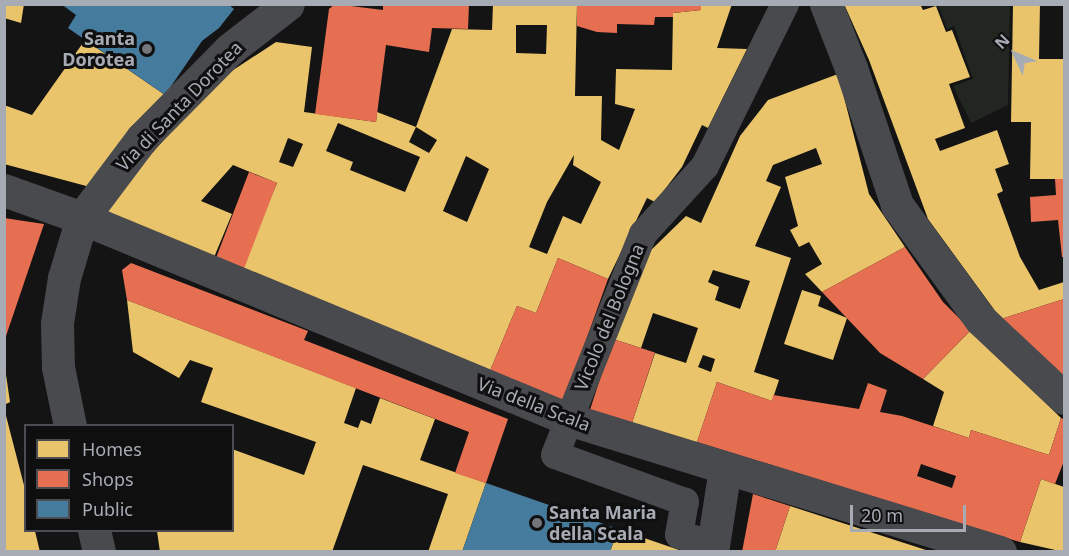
<!DOCTYPE html>
<html>
<head>
<meta charset="utf-8">
<style>
  body { margin:0 }
  #map { position:relative; width:1069px; height:556px; overflow:hidden; background:#141415; font-family:"Noto Sans",sans-serif }
  div>[style] { position:absolute }
  [style*='--x'] { left:calc(var(--x)*1px); top:calc(var(--y)*1px); width:calc(var(--w)*1px); rotate:calc(var(--a)*1deg) }
  .green>* { inset:0; background:#212621 }
  .homes>* { inset:0; background:#e9c46a }
  .shops>* { inset:0; background:#e76f51; transform-origin:0 0 }
  .public>* { inset:0; background:#457b9d }
  .pedestrian>* { height:28px; margin:-14px; padding:0 14px; transform-origin:14px; border-radius:14px; background:#494a4d }
  .minor>* { height:33px; margin:-16.5px; padding:0 16.5px; transform-origin:16.5px; border-radius:16.5px; background:#494a4d }
  .tertiary>* { height:33px; margin:-16.5px; padding:0 16.5px; transform-origin:16.5px; border-radius:16.5px; background:#494a4d }
  .dots>* { width:16px; height:16px; translate:-50% -50%; box-sizing:border-box; border:3px solid #0f0f10; border-radius:50% }
  span { translate:-50% -50%; white-space:nowrap; text-align:center; line-height:1.15; -webkit-text-stroke:6px #0f0f10; paint-order:stroke }
  .poi-label { font-size:18px; color:#a7abb4; font-weight:700 }
  .right { translate:-100% -50%; text-align:right }
  .left { translate:0 -50%; text-align:left }
  .street-label { font-size:18px; color:#a7abb4 }
  .frame { position:absolute; inset:0; border:6px solid #a7abb4; pointer-events:none }
  .legend { position:absolute; left:24px; top:424px; width:210px; height:108px; box-sizing:border-box; background:#0f0f10; border:2px solid #4c4d52; margin:0; padding:8px 10px; list-style:none; font-size:18px; color:#a7abb4 }
  .legend li { display:flex; align-items:center; gap:12px; height:30px }
  .legend b { width:30px; border:2px solid #4c4d52 }
  .north { position:absolute; left:985px; top:24px; width:60px; height:60px; -webkit-text-stroke:4px #0f0f10; paint-order:stroke; rotate:314deg; font-size:16px; font-weight:700; line-height:24px; text-align:center; color:#a7abb4 }
  .north::after { content:''; display:block; margin:auto; width:21px; height:27px; background:#a7abb4; clip-path:polygon(50% 0,100% 100%,50% 72%,0 100%) }
  .scale { position:absolute; left:850px; top:505px; width:116px; height:27px; box-sizing:border-box; border:3px solid #a7abb4; border-top:0; padding-left:8px; font-size:18px; line-height:21px; white-space:nowrap; color:#a7abb4; -webkit-text-stroke:4px #0f0f10; paint-order:stroke }
</style>
</head>
<body>
<div id="map">
  <div class="green">
    <div style="clip-path:polygon(938px 5px,1010px 5px,1008px 105px,971px 123px,953px 86px,973px 79px,954px 26px,947px 29px)"></div>
  </div>
  <div class="homes">
    <div style="clip-path:polygon(4px 4px,24px 4px,21px 23px,4px 18px)"></div>
    <div style="clip-path:polygon(evenodd,493px 4px,577px 4px,575px 96px,602px 96px,601px 140px,619px 150px,635px 109px,615px 104px,616px 69px,672px 70px,673px 13px,701px 10px,701px 5px,732px 4px,717px 48px,747px 49px,708px 128px,702px 125px,682px 167px,655px 202px,647px 198px,608px 279px,558px 258px,536px 313px,517px 306px,487px 378px,237px 279px,277px 183px,233px 165px,201px 201px,232px 214px,210px 267px,101px 211px,215px 82px,276px 42px,312px 47px,304px 112px,376px 122px,377px 112px,416px 127px,452px 29px,492px 30px,493px 4px,516px 25px,547px 25px,546px 54px,516px 53px,516px 25px,493px 4px,338px 123px,420px 157px,405px 192px,350px 170px,353px 162px,326px 151px,338px 123px,493px 4px,416px 127px,437px 140px,429px 153px,409px 142px,416px 127px,493px 4px,288px 138px,303px 144px,293px 167px,279px 162px,288px 138px,493px 4px,574px 155px,573px 165px,601px 182px,581px 224px,563px 216px,547px 254px,529px 247px,547px 202px,574px 155px,493px 4px,466px 156px,489px 169px,467px 222px,443px 211px,466px 156px)"></div>
    <div style="clip-path:polygon(844px 4px,920px 4px,923px 10px,936px 6px,946px 32px,952px 30px,970px 77px,949px 84px,965px 128px,935px 139px,940px 151px,997px 130px,1009px 164px,995px 169px,1003px 191px,997px 194px,1020px 257px,1039px 290px,1064px 282px,1064px 299px,1001px 319px,928px 219px,869px 60px)"></div>
    <div style="clip-path:polygon(1013px 4px,1040px 4px,1039px 59px,1064px 59px,1064px 179px,1030px 179px,1031px 122px,1011px 122px)"></div>
    <div style="clip-path:polygon(85px 40px,165px 95px,90px 187px,4px 164px,4px 105px,32px 115px)"></div>
    <div style="clip-path:polygon(evenodd,838px 74px,869px 194px,905px 247px,822px 292px,805px 274px,822px 264px,809px 242px,799px 247px,790px 230px,798px 226px,785px 177px,822px 164px,816px 148px,773px 165px,766px 181px,781px 187px,755px 246px,791px 258px,754px 372px,779px 380px,772px 401px,717px 382px,697px 442px,628px 435px,655px 353px,686px 363px,698px 328px,653px 313px,641px 348px,613px 339px,647px 254px,686px 216px,701px 223px,740px 136px,768px 100px,838px 74px,713px 270px,750px 281px,740px 309px,715px 300px,719px 287px,708px 282px,713px 270px,838px 74px,703px 355px,715px 359px,711px 372px,698px 367px,703px 355px)"></div>
    <div style="clip-path:polygon(802px 290px,821px 296px,818px 306px,847px 318px,833px 360px,784px 344px)"></div>
    <div style="clip-path:polygon(127px 300px,356px 388px,344px 423px,358px 428px,361px 420px,371px 424px,380px 398px,435px 419px,420px 460px,486px 483px,462px 552px,428px 552px,448px 494px,363px 465px,332px 552px,160px 552px,157px 531px,232px 531px,232px 449px,304px 475px,316px 442px,201px 402px,213px 368px,190px 360px,179px 378px,133px 352px)"></div>
    <div style="clip-path:polygon(971px 330px,1061px 418px,1049px 455px,971px 430px,969px 438px,933px 426px,944px 392px,923px 379px)"></div>
    <div style="clip-path:polygon(4px 361px,10px 402px,4px 405px)"></div>
    <div style="clip-path:polygon(4px 408px,26px 493px,26px 531px,35px 531px,40px 552px,4px 552px)"></div>
    <div style="clip-path:polygon(1041px 479px,1064px 487px,1064px 552px,1020px 542px)"></div>
    <div style="clip-path:polygon(790px 506px,929px 551px,929px 552px,775px 552px)"></div>
    <div style="clip-path:polygon(618px 529px,682px 551px,682px 552px,610px 552px)"></div>
  </div>
  <div class="shops">
    <div style="clip-path:polygon(335px 4px,383px 10px,383px 4px,469px 4px,468px 29px,432px 28px,429px 52px,386px 45px,376px 122px,315px 114px,329px 9px)"></div>
    <div style="clip-path:polygon(577px 4px,701px 4px,701px 10px,673px 13px,673px 17px,655px 17px,654px 25px,617px 24px,617px 33px,597px 32px,577px 26px)"></div>
    <div style="left:249px;top:172px;width:30px;height:103px;rotate:21deg"></div>
    <div style="clip-path:polygon(1055px 179px,1064px 179px,1064px 257px,1062px 257px,1058px 220px,1031px 222px,1030px 197px,1056px 195px)"></div>
    <div style="clip-path:polygon(4px 218px,44px 224px,5px 339px,4px 339px)"></div>
    <div style="clip-path:polygon(905px 247px,943px 302px,971px 330px,923px 379px,880px 353px,822px 292px)"></div>
    <div style="clip-path:polygon(558px 258px,608px 279px,563px 404px,487px 378px,517px 306px,536px 313px)"></div>
    <div style="clip-path:polygon(131px 263px,308px 331px,304px 340px,508px 419px,486px 483px,455px 473px,469px 432px,127px 300px,122px 270px)"></div>
    <div style="clip-path:polygon(1064px 299px,1064px 386px,1001px 319px)"></div>
    <div style="left:613px;top:339px;width:44px;height:87px;rotate:18deg"></div>
    <div style="clip-path:polygon(evenodd,717px 382px,772px 401px,773px 395px,859px 409px,868px 383px,887px 390px,880px 412px,902px 416px,969px 438px,971px 430px,1049px 455px,1061px 418px,1064px 419px,1064px 461px,1055px 484px,1041px 479px,1020px 542px,697px 442px,717px 382px,921px 464px,956px 476px,952px 488px,917px 476px,921px 464px)"></div>
    <div style="clip-path:polygon(753px 494px,790px 506px,775px 552px,742px 552px)"></div>
  </div>
  <div class="public">
    <div style="clip-path:polygon(61px 4px,228px 4px,234px 9px,219px 28px,202px 41px,165px 95px,68px 28px,76px 15px)"></div>
    <div style="clip-path:polygon(486px 483px,618px 529px,610px 552px,462px 552px)"></div>
  </div>
  <div class="pedestrian">
    <div style="--x:713;--y:544;--w:35;--a:-165"></div>
    <div style="--x:679;--y:535;--w:34;--a:-80"></div>
    <div style="--x:685;--y:502;--w:138;--a:-160.1"></div>
    <div style="--x:555;--y:455;--w:238;--a:-68.3"></div>
    <div style="--x:643;--y:234;--w:92;--a:-47.6"></div>
    <div style="--x:705;--y:166;--w:181;--a:-63.7"></div>
  </div>
  <div class="minor">
    <div style="--x:826;--y:4;--w:69;--a:68.7"></div>
    <div style="--x:851;--y:68;--w:145;--a:71.4"></div>
    <div style="--x:897;--y:205;--w:142;--a:53.9"></div>
    <div style="--x:981;--y:320;--w:114;--a:43.2"></div>
    <div style="--x:4;--y:190;--w:83;--a:19.7"></div>
    <div style="--x:82;--y:218;--w:526;--a:22.47"></div>
    <div style="--x:568;--y:419;--w:452;--a:17.1"></div>
    <div style="--x:82;--y:218;--w:100;--a:-53.1"></div>
    <div style="--x:142;--y:138;--w:125;--a:-45.3"></div>
    <div style="--x:230;--y:49;--w:73;--a:-37.8"></div>
    <div style="--x:712;--y:552;--w:85;--a:-81.2"></div>
  </div>
  <div class="tertiary">
    <div style="--x:70;--y:426;--w:60;--a:-101.5"></div>
    <div style="--x:58;--y:367;--w:44;--a:-91.3"></div>
    <div style="--x:57;--y:323;--w:46;--a:-81.2"></div>
    <div style="--x:64;--y:278;--w:63;--a:-73.3"></div>
    <div style="--x:94;--y:530;--w:23;--a:77"></div>
  </div>
  <div class="dots">
    <div style="left:147px;top:49px;background:#74767c"></div>
    <div style="left:537px;top:523px;background:#74767c"></div>
  </div>
  <div class="poi-label">
    <span class="right" style="left:135px;top:49px">Santa<br>Dorotea</span>
    <span class="left" style="left:549px;top:523px">Santa Maria<br>della Scala</span>
  </div>
  <div class="street-label">
    <span style="left:179px;top:106px;rotate:-46deg">Via di Santa Dorotea</span>
    <span style="left:609px;top:317px;rotate:-68deg">Vicolo del Bologna</span>
    <span style="left:534px;top:404px;rotate:21deg">Via della Scala</span>
  </div>
  <div class="frame"></div>
  <ul class="legend">
  <li><b style="height:16px;background:#e9c46a"></b>Homes</li>
  <li><b style="height:16px;background:#e76f51"></b>Shops</li>
  <li><b style="height:16px;background:#457b9d"></b>Public</li>
  </ul>
  <div class="north">N</div>
  <div class="scale">20 m</div>
</div>
</body>
</html>
